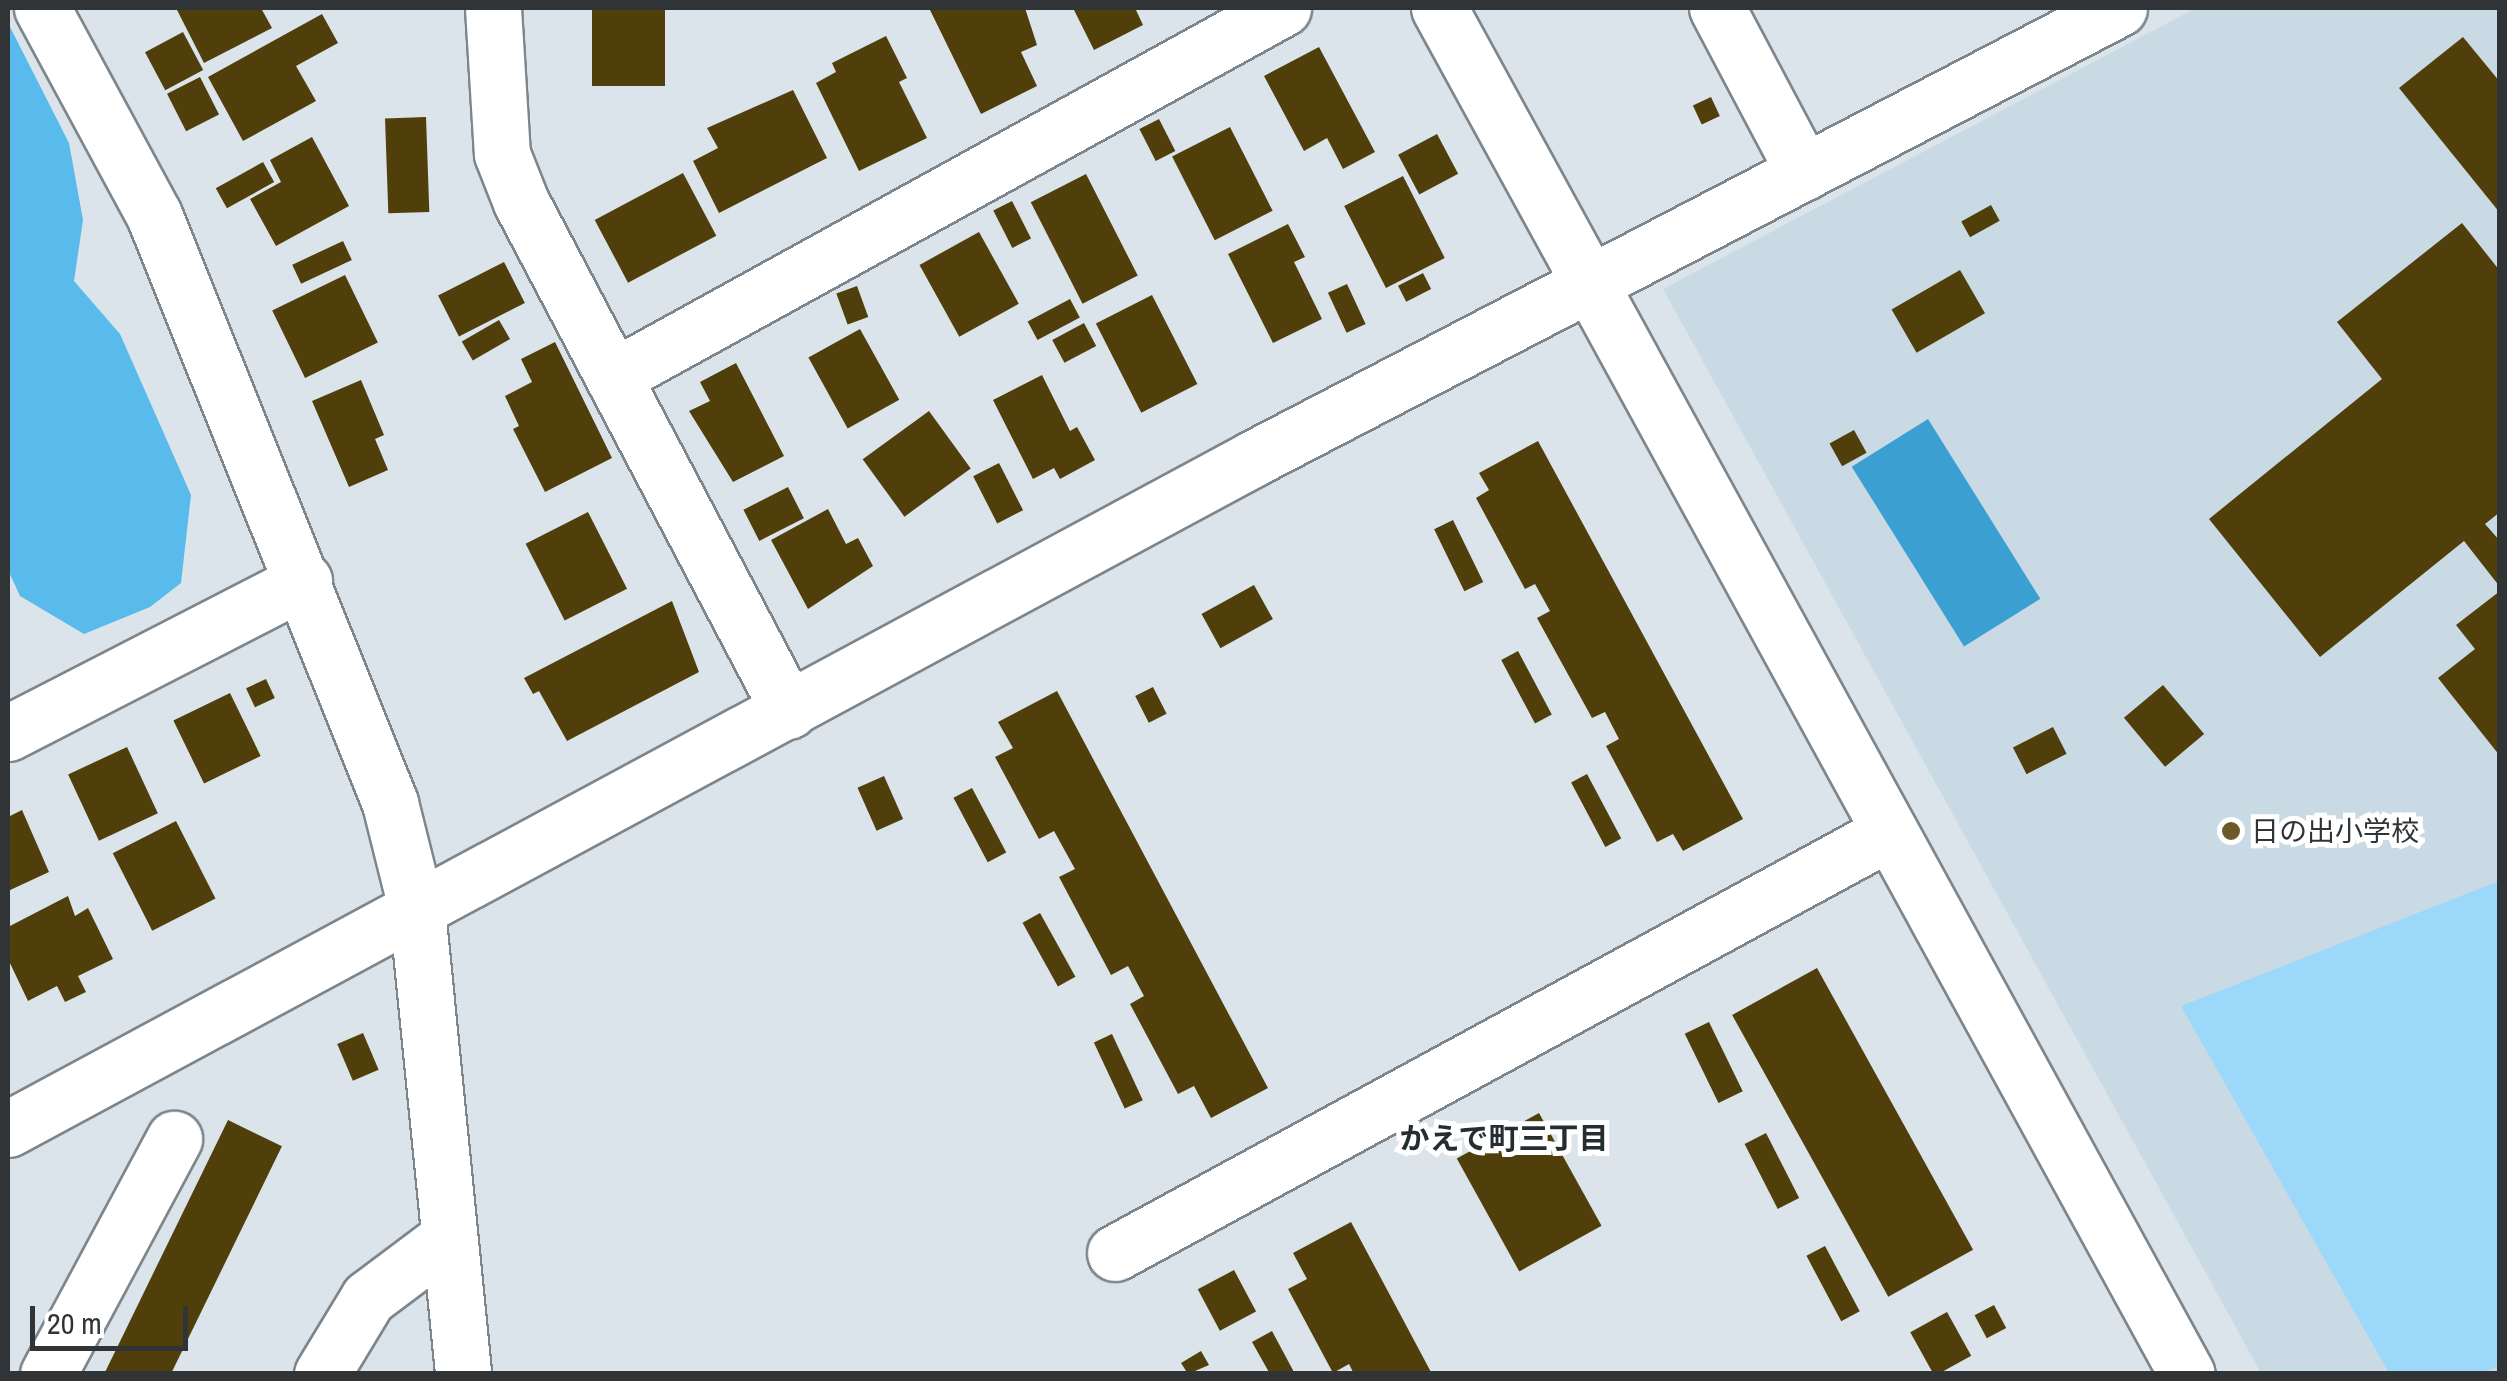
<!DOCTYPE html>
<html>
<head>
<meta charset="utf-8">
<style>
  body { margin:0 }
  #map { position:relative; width:2507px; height:1381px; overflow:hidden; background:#dae4ea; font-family:"Archivo Narrow","Noto Sans JP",sans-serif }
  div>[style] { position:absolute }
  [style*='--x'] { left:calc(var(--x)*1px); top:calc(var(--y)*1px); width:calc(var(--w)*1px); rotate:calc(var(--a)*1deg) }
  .built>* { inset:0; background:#c9dae4 }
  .green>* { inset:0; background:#9bd8fa }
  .forest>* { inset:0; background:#59baec }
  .water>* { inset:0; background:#3ba0d1; transform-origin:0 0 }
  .building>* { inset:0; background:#503f0b; transform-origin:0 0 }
  .roads { filter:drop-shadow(2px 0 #7d868c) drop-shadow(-2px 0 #7d868c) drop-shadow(0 2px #7d868c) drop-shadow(0 -2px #7d868c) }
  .minor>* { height:55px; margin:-27.5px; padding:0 27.5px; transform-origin:27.5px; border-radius:27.5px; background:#fff }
  .dots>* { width:28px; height:28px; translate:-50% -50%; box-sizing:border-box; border:5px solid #fff; border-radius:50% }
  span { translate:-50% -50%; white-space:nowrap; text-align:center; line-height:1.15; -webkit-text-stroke:10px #fff; paint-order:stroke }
  .poi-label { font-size:28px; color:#313437 }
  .left { translate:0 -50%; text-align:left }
  .neighbourhood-label { font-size:30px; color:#252d31; font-weight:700 }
  .frame { position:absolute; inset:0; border:10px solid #313437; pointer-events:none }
  .scale { position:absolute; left:30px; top:1306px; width:158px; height:45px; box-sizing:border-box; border:5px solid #313437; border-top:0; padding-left:12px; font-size:30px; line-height:35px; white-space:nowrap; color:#313437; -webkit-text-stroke:8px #fff; paint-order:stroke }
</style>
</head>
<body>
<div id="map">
  <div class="built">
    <div style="clip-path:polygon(2196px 8px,2499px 8px,2499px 1373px,2261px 1373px,1663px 289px)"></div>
  </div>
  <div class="green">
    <div style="clip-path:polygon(2499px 881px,2499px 1365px,2484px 1373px,2389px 1373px,2181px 1006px)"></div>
  </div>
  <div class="forest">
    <div style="clip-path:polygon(8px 23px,69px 143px,83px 220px,74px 281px,120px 334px,191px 495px,181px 583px,150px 607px,84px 634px,20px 596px,8px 570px)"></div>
  </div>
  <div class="water">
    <div style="left:1928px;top:419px;width:212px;height:90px;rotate:58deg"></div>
  </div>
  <div class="building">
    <div style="clip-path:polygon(176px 8px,261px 8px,272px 28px,204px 63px)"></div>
    <div style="left:592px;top:8px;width:73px;height:78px"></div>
    <div style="clip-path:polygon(1025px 8px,1037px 45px,1021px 52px,1037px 86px,981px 114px,930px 10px)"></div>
    <div style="clip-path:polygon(1073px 8px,1135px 8px,1143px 25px,1094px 50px)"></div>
    <div style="clip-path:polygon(322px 14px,338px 43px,296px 66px,316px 101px,243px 141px,208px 77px)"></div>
    <div style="left:183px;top:32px;width:43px;height:43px;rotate:62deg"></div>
    <div style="clip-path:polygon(886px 36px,907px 78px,899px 82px,927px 138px,859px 171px,816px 83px,836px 72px,832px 63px)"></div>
    <div style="clip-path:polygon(2463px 37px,2500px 82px,2500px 213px,2399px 88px)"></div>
    <div style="clip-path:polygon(1319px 47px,1375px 152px,1343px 169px,1327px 138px,1304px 151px,1264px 76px)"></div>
    <div style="left:200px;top:77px;width:42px;height:37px;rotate:63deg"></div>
    <div style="clip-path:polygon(793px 90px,827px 158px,719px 213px,693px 161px,718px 148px,707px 128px)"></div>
    <div style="left:1711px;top:97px;width:21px;height:20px;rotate:65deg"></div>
    <div style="left:426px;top:117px;width:95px;height:41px;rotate:88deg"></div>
    <div style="left:1159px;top:119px;width:36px;height:22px;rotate:63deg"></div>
    <div style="left:1230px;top:127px;width:94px;height:65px;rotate:63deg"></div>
    <div style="left:1437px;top:134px;width:45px;height:44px;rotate:62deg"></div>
    <div style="clip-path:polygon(312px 137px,349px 206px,276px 246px,250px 199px,281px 182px,270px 160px)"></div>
    <div style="left:263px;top:162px;width:23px;height:54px;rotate:61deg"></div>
    <div style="left:683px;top:173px;width:71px;height:100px;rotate:62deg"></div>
    <div style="left:1086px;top:174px;width:114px;height:62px;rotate:63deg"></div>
    <div style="left:1403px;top:176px;width:92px;height:66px;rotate:63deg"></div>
    <div style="left:1012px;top:201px;width:42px;height:21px;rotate:63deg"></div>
    <div style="left:1991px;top:205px;width:18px;height:34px;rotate:61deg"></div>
    <div style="clip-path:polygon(2462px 223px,2500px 271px,2500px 512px,2485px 524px,2500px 541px,2500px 587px,2464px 541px,2320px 657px,2209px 519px,2382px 379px,2337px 322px)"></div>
    <div style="clip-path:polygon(1288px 224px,1305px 257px,1294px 262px,1322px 319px,1273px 343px,1228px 254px)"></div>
    <div style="left:979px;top:232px;width:82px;height:68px;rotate:61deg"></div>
    <div style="left:343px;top:241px;width:21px;height:56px;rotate:65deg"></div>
    <div style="left:504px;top:262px;width:46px;height:74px;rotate:63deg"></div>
    <div style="left:1960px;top:270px;width:50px;height:79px;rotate:60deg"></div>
    <div style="left:1423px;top:273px;width:18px;height:28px;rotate:63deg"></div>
    <div style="left:345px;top:275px;width:75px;height:81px;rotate:64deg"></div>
    <div style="left:1347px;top:284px;width:44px;height:21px;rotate:65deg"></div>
    <div style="left:857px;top:286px;width:33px;height:22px;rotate:70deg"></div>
    <div style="left:1152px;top:295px;width:100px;height:63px;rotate:63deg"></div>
    <div style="left:1070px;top:299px;width:21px;height:48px;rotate:62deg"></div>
    <div style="left:499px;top:320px;width:22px;height:43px;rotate:60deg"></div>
    <div style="left:1084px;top:323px;width:26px;height:36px;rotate:62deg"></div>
    <div style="left:860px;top:329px;width:81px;height:59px;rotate:61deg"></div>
    <div style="clip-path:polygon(555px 342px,612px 458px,545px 492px,513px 429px,519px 426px,505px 396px,532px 382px,521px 359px)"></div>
    <div style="clip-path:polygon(736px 363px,784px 456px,733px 482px,689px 411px,710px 401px,700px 382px)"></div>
    <div style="clip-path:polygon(1042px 375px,1070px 431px,1077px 427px,1095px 460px,1060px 479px,1054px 468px,1033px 479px,993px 400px)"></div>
    <div style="clip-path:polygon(361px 380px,384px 435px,375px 439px,388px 470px,349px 487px,312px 401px)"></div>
    <div style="left:929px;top:411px;width:71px;height:82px;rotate:54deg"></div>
    <div style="left:1854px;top:430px;width:26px;height:28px;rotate:61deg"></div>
    <div style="clip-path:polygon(1538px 441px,1743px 819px,1683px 851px,1673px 834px,1657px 842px,1606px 746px,1619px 739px,1605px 712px,1592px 718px,1537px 618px,1550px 611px,1535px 584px,1525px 589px,1476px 498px,1489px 490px,1479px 473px)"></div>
    <div style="left:999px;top:463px;width:53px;height:29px;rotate:63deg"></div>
    <div style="left:788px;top:487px;width:35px;height:50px;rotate:63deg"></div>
    <div style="clip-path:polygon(828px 509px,846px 544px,858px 538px,873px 566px,808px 609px,771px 540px)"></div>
    <div style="left:588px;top:512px;width:86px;height:70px;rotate:63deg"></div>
    <div style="left:1453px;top:520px;width:69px;height:21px;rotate:64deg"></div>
    <div style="left:1254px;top:585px;width:39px;height:60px;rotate:61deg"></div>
    <div style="clip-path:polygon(2500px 591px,2500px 756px,2438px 678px,2475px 649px,2456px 625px)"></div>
    <div style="clip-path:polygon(672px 601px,699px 672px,567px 741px,539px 691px,533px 694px,524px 678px)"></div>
    <div style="left:1518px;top:651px;width:72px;height:19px;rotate:62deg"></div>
    <div style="left:266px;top:679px;width:21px;height:22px;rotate:65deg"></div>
    <div style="left:2163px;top:685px;width:64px;height:51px;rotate:50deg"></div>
    <div style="left:1153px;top:687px;width:30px;height:20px;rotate:63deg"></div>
    <div style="clip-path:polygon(1057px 691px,1268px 1088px,1211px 1118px,1194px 1086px,1178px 1094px,1130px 1004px,1144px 996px,1128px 966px,1111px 975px,1059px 877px,1075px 869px,1054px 831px,1039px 839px,995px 757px,1013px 748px,998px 722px)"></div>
    <div style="left:230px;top:693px;width:70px;height:63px;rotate:64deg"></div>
    <div style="left:2053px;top:727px;width:30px;height:45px;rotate:63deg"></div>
    <div style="left:127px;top:747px;width:73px;height:65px;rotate:65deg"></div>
    <div style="left:1587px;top:774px;width:73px;height:18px;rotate:62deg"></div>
    <div style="left:884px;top:776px;width:47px;height:29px;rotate:66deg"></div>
    <div style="left:972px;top:788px;width:73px;height:21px;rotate:62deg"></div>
    <div style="clip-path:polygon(22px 810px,49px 872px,8px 891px,8px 817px)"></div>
    <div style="left:176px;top:821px;width:87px;height:71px;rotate:63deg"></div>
    <div style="clip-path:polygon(68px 896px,75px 916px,88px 908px,113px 959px,78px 976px,86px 992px,65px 1002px,57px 986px,28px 1001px,8px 959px,8px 927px)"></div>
    <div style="left:1040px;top:913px;width:73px;height:20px;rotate:61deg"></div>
    <div style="left:1817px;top:968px;width:322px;height:97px;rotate:61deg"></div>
    <div style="left:1709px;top:1022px;width:77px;height:27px;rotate:64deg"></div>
    <div style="left:363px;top:1033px;width:40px;height:28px;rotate:67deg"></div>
    <div style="left:1112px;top:1034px;width:73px;height:20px;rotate:65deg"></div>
    <div style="left:1539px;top:1113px;width:129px;height:94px;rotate:61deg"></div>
    <div style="left:228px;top:1120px;width:60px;height:282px;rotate:26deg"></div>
    <div style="left:1766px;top:1133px;width:73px;height:24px;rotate:63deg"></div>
    <div style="clip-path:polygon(1351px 1222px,1432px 1374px,1354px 1374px,1349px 1364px,1333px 1373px,1288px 1289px,1307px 1279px,1293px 1253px)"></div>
    <div style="left:1825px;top:1246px;width:74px;height:21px;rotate:62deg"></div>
    <div style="left:1234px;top:1270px;width:47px;height:41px;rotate:62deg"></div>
    <div style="left:1994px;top:1305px;width:26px;height:22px;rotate:62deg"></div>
    <div style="left:1947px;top:1312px;width:50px;height:42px;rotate:61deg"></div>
    <div style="clip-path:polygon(1272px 1331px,1295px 1374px,1270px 1374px,1252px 1342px)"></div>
    <div style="clip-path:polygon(1201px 1351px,1209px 1365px,1188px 1374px,1181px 1363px)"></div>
  </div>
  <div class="roads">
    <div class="minor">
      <div style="--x:42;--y:8;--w:235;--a:61.6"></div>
      <div style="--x:154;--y:215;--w:634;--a:68.13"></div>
      <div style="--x:390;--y:803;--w:111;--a:76"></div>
      <div style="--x:417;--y:911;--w:465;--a:84.3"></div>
      <div style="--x:493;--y:8;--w:146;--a:86.5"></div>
      <div style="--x:502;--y:154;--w:52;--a:68.4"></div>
      <div style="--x:521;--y:202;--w:575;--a:62.23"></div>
      <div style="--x:1439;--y:8;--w:1557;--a:61.3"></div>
      <div style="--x:1717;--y:8;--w:186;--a:62.1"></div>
      <div style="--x:613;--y:377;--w:765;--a:-28.84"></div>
      <div style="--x:8;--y:733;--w:333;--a:-27.2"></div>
      <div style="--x:8;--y:1129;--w:1415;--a:-28.3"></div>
      <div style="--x:1254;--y:458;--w:975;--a:-27.48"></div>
      <div style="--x:1115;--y:1253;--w:880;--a:-28.52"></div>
      <div style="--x:48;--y:1374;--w:267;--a:-61.8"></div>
      <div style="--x:322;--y:1374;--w:89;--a:-58.8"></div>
      <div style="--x:368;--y:1298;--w:100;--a:-36.9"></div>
    </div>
  </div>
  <div class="dots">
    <div style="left:2231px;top:831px;background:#6d5a29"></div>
  </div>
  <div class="poi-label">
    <span class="left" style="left:2251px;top:831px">日の出小学校</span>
  </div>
  <div class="neighbourhood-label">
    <span style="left:1504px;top:1138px">かえで町三丁目</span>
  </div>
  <div class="frame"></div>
  <div class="scale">20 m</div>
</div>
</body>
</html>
